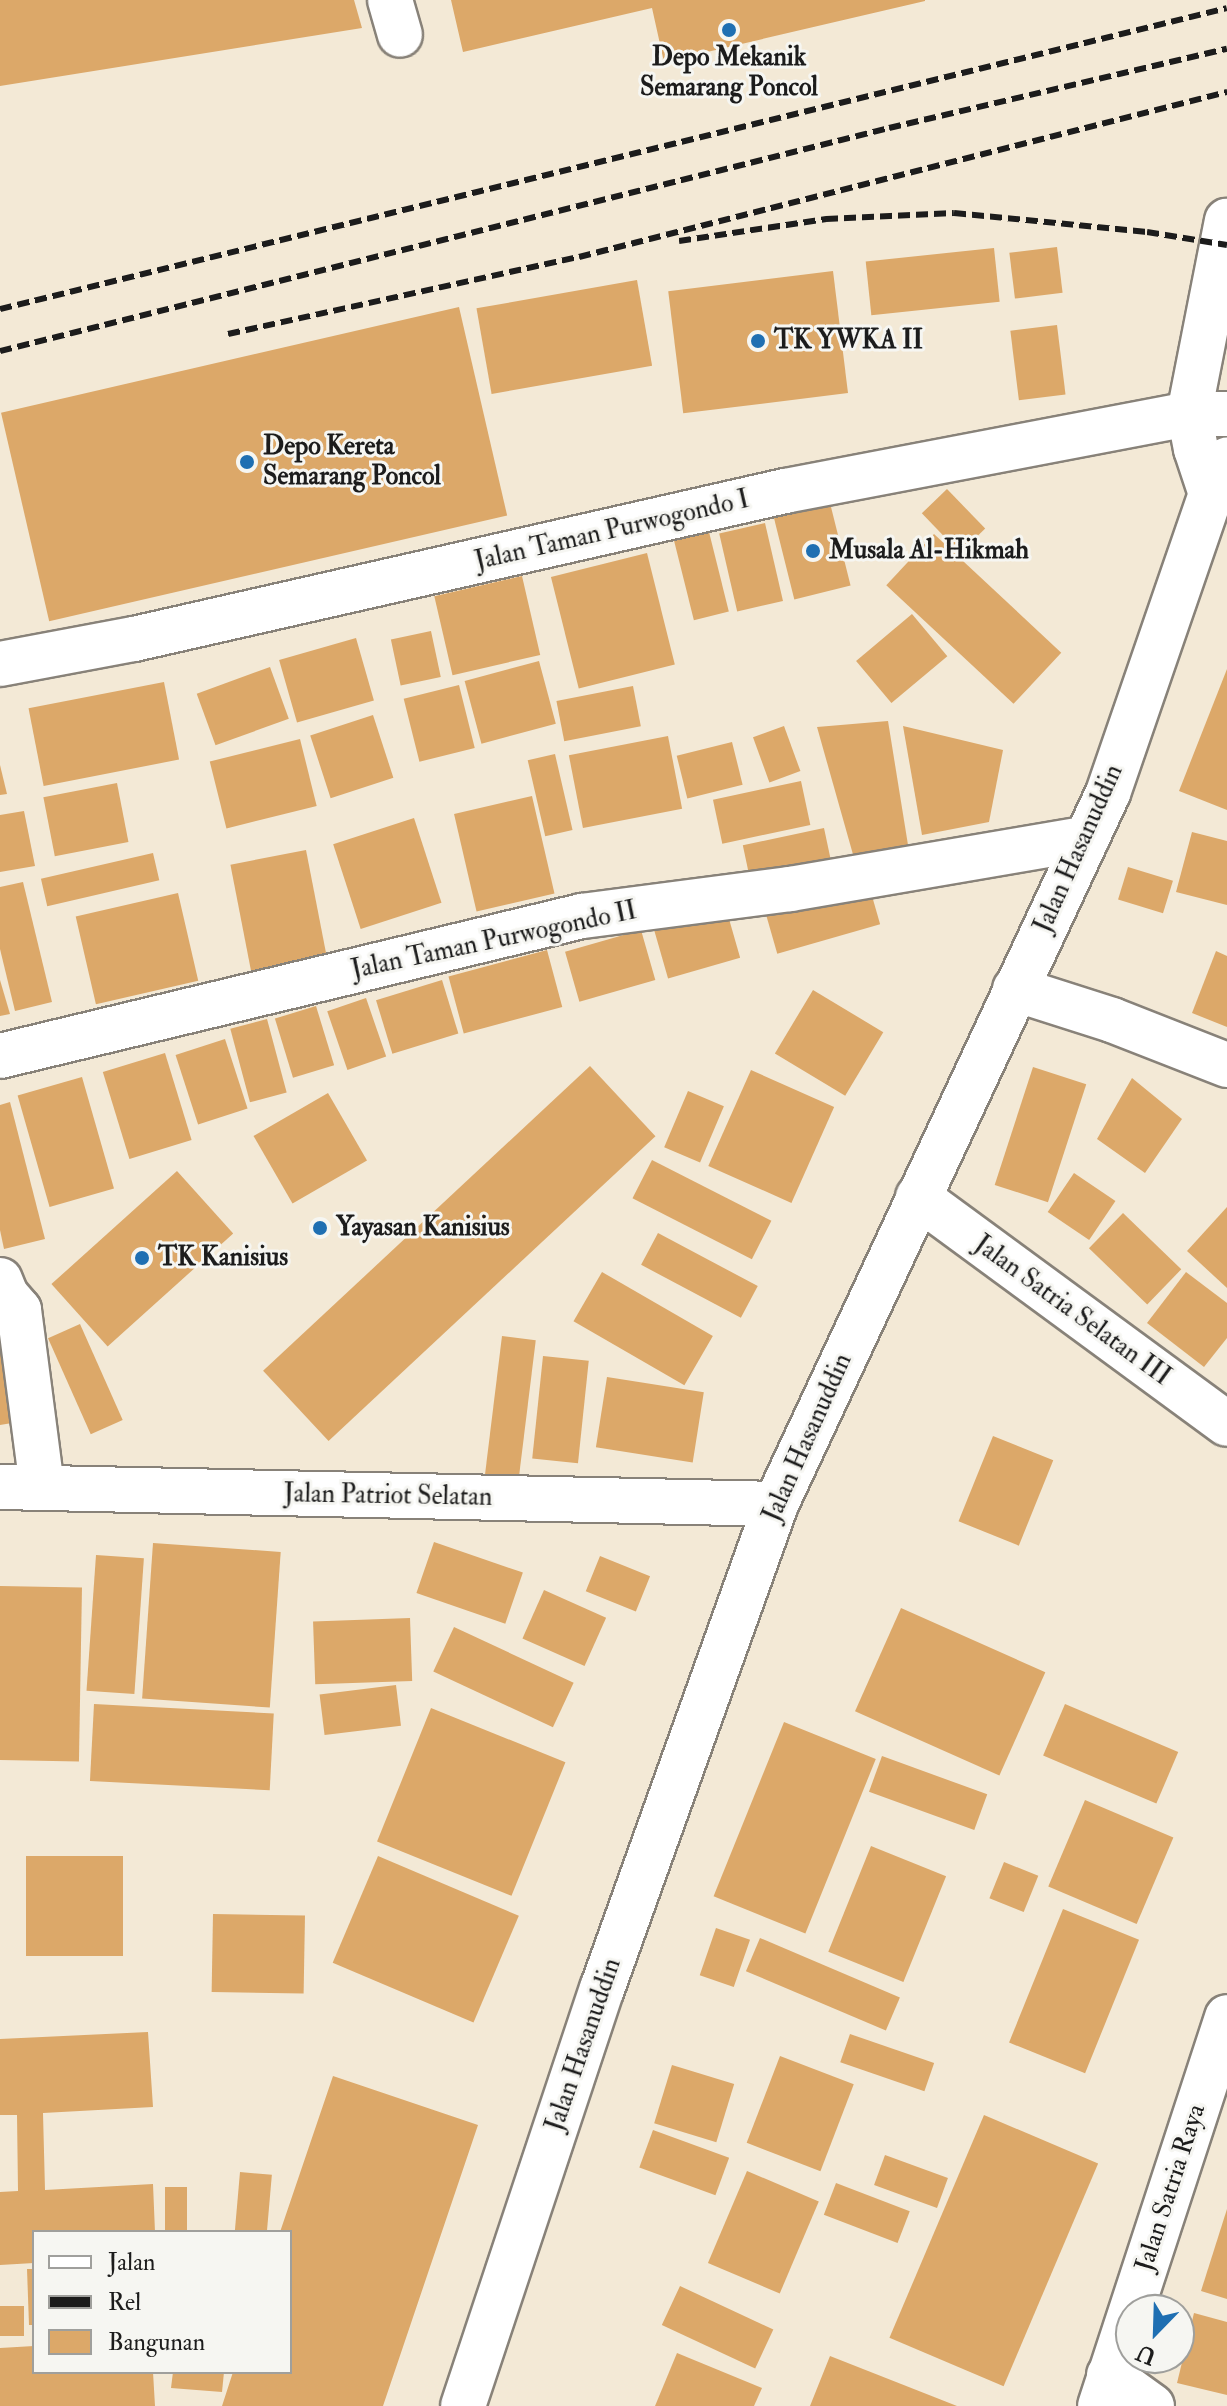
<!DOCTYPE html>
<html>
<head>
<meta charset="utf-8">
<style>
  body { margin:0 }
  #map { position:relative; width:1227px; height:2406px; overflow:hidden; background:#f3e9d6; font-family:"IM FELL Double Pica",serif }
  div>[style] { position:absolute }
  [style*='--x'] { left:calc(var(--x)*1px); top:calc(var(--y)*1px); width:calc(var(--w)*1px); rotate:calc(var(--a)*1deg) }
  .building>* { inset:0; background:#dca869; transform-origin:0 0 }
  .roads { filter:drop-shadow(2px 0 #888279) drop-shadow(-2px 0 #888279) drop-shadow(0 2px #888279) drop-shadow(0 -2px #888279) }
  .minor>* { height:44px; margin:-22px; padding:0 22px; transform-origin:22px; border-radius:22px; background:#fff }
  .rail>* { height:6px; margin-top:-3px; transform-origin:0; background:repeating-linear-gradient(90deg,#1c1c1c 0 12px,transparent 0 18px) }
  .dots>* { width:22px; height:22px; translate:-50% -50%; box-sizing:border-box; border:4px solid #f6f6f2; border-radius:50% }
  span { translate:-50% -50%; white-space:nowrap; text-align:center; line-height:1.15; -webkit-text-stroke:6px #f6f6f2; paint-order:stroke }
  .poi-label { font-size:26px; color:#1c1c1c; font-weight:700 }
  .left { translate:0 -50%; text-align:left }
  .street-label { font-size:26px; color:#1c1c1c }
  .legend { position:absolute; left:32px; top:2230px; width:260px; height:144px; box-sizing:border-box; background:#f6f6f2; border:2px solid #9f9f9c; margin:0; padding:10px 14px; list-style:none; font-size:24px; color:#1c1c1c }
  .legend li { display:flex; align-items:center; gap:16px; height:40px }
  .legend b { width:40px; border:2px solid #9f9f9c }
  .north { position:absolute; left:1115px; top:2294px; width:80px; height:80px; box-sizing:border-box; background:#f6f6f2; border:2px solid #9f9f9c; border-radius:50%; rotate:203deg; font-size:22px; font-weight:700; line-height:32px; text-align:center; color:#1c1c1c }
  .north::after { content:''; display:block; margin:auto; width:28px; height:36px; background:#1f6fb2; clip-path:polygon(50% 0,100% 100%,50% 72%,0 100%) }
</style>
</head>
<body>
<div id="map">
  <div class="building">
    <div style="clip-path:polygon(0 0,354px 0,362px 28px,0 86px)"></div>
    <div style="clip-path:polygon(451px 0,925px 0,925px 1px,664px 62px,652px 8px,463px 52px)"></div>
    <div style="left:1057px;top:247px;width:46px;height:48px;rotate:83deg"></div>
    <div style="left:994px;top:248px;width:54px;height:129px;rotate:84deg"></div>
    <div style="left:833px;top:271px;width:123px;height:166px;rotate:83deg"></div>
    <div style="left:637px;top:280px;width:87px;height:163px;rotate:80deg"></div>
    <div style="left:459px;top:307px;width:214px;height:470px;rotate:77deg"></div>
    <div style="left:1057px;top:325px;width:70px;height:47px;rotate:83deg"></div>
    <div style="left:947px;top:489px;width:55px;height:35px;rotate:46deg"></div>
    <div style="left:830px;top:503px;width:85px;height:58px;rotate:76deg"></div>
    <div style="left:765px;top:523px;width:80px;height:47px;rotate:77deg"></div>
    <div style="left:709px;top:532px;width:82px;height:36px;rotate:76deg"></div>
    <div style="left:934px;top:534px;width:174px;height:70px;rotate:43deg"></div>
    <div style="left:647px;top:553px;width:115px;height:99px;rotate:76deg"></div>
    <div style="left:522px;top:576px;width:81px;height:90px;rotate:77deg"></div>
    <div style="left:912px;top:614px;width:55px;height:73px;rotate:50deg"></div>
    <div style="left:431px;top:631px;width:47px;height:41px;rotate:78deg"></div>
    <div style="left:356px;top:638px;width:65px;height:80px;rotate:74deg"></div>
    <div style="left:539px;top:661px;width:65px;height:77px;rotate:75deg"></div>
    <div style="left:270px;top:667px;width:55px;height:78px;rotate:70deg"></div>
    <div style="clip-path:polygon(1227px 669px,1227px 810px,1179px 791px)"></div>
    <div style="left:164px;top:682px;width:79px;height:138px;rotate:79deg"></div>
    <div style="left:459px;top:685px;width:65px;height:57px;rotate:76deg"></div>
    <div style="left:633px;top:686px;width:41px;height:78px;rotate:79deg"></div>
    <div style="left:373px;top:715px;width:66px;height:66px;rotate:72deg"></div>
    <div style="clip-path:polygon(888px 721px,908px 845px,854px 858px,817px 727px)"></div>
    <div style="left:784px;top:726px;width:48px;height:33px;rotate:70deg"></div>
    <div style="clip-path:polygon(903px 726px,1003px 750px,989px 822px,922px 835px)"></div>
    <div style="left:668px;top:736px;width:74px;height:101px;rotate:79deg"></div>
    <div style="left:300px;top:739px;width:69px;height:93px;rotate:76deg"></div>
    <div style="left:732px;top:742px;width:44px;height:57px;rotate:76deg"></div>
    <div style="left:555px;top:754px;width:78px;height:28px;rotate:77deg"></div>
    <div style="clip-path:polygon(0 765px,7px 794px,0 795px)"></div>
    <div style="left:801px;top:781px;width:45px;height:90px;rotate:78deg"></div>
    <div style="left:117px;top:783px;width:60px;height:75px;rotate:79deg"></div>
    <div style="left:532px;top:796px;width:100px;height:80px;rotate:77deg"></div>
    <div style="clip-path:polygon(24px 811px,35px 866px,0 872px,0 815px)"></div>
    <div style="left:414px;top:818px;width:89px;height:85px;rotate:72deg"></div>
    <div style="left:824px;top:828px;width:38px;height:83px;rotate:78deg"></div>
    <div style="clip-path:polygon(1192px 832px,1227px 841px,1227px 905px,1176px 892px)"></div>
    <div style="left:306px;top:850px;width:108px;height:77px;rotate:79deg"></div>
    <div style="left:153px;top:853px;width:28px;height:115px;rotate:77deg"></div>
    <div style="left:1128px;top:867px;width:47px;height:34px;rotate:17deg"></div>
    <div style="clip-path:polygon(23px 882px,52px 1002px,15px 1011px,0 949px,0 887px)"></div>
    <div style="left:868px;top:882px;width:44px;height:107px;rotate:74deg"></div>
    <div style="left:178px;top:893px;width:90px;height:105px;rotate:77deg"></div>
    <div style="left:725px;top:905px;width:55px;height:75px;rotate:74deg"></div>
    <div style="left:641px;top:930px;width:52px;height:79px;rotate:74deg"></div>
    <div style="left:547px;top:950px;width:59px;height:102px;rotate:75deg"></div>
    <div style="clip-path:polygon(1216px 951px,1227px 956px,1227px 1027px,1192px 1013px)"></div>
    <div style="clip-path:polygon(0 980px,10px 1014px,0 1016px)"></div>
    <div style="left:442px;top:980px;width:56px;height:69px;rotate:73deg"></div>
    <div style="left:813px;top:990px;width:82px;height:74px;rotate:31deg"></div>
    <div style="left:366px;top:998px;width:62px;height:41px;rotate:71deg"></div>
    <div style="left:316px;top:1006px;width:62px;height:43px;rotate:73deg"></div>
    <div style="left:267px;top:1019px;width:76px;height:38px;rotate:75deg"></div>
    <div style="left:225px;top:1039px;width:73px;height:52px;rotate:72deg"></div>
    <div style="left:165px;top:1053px;width:91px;height:65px;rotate:73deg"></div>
    <div style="left:590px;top:1066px;width:96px;height:447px;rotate:47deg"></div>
    <div style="left:1033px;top:1067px;width:56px;height:124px;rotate:18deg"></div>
    <div style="left:751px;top:1070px;width:91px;height:105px;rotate:24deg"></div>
    <div style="left:82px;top:1077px;width:116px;height:67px;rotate:74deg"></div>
    <div style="clip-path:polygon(1132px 1078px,1182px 1119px,1145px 1173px,1097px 1139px)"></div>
    <div style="left:688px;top:1091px;width:39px;height:61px;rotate:23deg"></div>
    <div style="left:328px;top:1093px;width:78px;height:86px;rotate:60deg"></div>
    <div style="clip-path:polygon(10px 1102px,45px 1239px,4px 1249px,0 1230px,0 1105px)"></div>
    <div style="left:652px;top:1160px;width:134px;height:43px;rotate:27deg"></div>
    <div style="left:177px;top:1171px;width:84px;height:169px;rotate:48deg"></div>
    <div style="left:1074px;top:1173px;width:50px;height:47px;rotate:34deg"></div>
    <div style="clip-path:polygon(1227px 1207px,1227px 1288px,1187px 1251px)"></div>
    <div style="left:1123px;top:1213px;width:81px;height:49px;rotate:44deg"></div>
    <div style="left:658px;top:1233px;width:113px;height:36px;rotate:28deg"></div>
    <div style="left:602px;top:1272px;width:128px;height:57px;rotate:30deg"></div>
    <div style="clip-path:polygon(1186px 1272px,1227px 1303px,1227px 1338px,1204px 1367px,1147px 1323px)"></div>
    <div style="left:80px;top:1324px;width:105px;height:35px;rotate:66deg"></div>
    <div style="left:502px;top:1336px;width:34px;height:142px;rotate:7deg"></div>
    <div style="clip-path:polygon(0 1343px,12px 1423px,0 1425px)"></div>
    <div style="left:543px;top:1356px;width:46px;height:103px;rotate:6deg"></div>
    <div style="left:607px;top:1377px;width:98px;height:71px;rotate:9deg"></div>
    <div style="left:993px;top:1436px;width:65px;height:92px;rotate:22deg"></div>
    <div style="left:434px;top:1542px;width:94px;height:54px;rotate:19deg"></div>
    <div style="left:153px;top:1543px;width:128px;height:156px;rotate:4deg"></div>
    <div style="left:96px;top:1555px;width:48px;height:136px;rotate:4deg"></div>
    <div style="left:600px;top:1556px;width:54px;height:38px;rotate:22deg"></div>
    <div style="left:0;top:1586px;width:82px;height:174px;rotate:1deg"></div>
    <div style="left:544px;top:1590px;width:68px;height:53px;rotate:24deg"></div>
    <div style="left:901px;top:1608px;width:158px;height:113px;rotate:24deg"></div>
    <div style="left:410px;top:1618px;width:63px;height:97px;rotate:88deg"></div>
    <div style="left:454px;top:1627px;width:132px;height:49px;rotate:25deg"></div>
    <div style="left:396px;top:1685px;width:41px;height:77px;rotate:83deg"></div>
    <div style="left:94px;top:1704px;width:180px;height:77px;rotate:3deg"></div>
    <div style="left:1065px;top:1704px;width:123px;height:56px;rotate:23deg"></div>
    <div style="left:431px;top:1708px;width:145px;height:144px;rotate:22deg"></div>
    <div style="left:784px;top:1722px;width:99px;height:188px;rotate:22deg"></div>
    <div style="left:882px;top:1756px;width:112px;height:38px;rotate:20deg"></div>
    <div style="left:1085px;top:1800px;width:96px;height:94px;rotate:23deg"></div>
    <div style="left:871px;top:1846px;width:81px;height:114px;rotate:22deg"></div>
    <div style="left:26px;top:1856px;width:97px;height:100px"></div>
    <div style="left:378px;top:1856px;width:153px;height:116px;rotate:23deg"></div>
    <div style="left:1004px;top:1862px;width:37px;height:39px;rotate:22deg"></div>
    <div style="left:1063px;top:1909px;width:82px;height:144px;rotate:22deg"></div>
    <div style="left:213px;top:1914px;width:92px;height:78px;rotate:1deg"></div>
    <div style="left:716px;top:1928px;width:36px;height:50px;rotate:19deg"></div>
    <div style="left:760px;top:1938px;width:152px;height:36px;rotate:23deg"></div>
    <div style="clip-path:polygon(148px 2032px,153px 2107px,43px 2113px,45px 2190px,153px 2184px,155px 2232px,34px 2232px,34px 2263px,0 2265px,0 2192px,18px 2191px,17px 2115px,0 2115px,0 2039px)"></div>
    <div style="left:850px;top:2034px;width:89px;height:30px;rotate:19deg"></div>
    <div style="left:780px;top:2056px;width:79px;height:93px;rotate:21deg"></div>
    <div style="left:672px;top:2065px;width:65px;height:61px;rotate:17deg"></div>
    <div style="clip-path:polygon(333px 2076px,478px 2125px,383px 2406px,222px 2406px,233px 2372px,290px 2372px,290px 2232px,280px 2232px)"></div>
    <div style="left:984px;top:2115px;width:124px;height:242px;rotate:23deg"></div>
    <div style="left:653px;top:2130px;width:81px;height:40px;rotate:20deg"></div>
    <div style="left:885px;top:2155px;width:67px;height:32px;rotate:20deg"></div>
    <div style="left:747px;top:2171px;width:78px;height:100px;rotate:23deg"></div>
    <div style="left:240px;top:2172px;width:32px;height:60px;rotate:5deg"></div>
    <div style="left:836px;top:2183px;width:79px;height:34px;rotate:21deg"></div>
    <div style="left:165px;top:2187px;width:22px;height:45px"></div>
    <div style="clip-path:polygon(1227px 2209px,1227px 2299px,1201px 2291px)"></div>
    <div style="clip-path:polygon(27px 2269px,34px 2269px,34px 2325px,29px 2325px)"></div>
    <div style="left:680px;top:2286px;width:103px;height:43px;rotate:25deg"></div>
    <div style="left:0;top:2306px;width:24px;height:30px"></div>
    <div style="clip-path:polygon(1194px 2313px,1227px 2322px,1227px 2395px,1177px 2383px)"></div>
    <div style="clip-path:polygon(34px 2346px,34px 2372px,153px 2372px,155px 2406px,0 2406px,0 2348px)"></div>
    <div style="clip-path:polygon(677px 2353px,762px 2388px,754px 2406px,655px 2406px)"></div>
    <div style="clip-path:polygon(830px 2356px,957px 2406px,810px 2406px)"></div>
    <div style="clip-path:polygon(173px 2372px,224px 2372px,222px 2392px,171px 2388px)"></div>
  </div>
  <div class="roads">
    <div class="minor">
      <div style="--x:390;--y:0;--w:36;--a:74"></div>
      <div style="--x:1211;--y:494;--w:47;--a:-108.4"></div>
      <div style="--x:1196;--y:449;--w:36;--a:-101"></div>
      <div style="--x:1189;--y:414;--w:197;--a:-78.9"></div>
      <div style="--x:0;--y:664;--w:136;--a:-10.6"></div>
      <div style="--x:134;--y:639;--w:668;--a:-12.81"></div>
      <div style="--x:785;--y:491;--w:411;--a:-10.8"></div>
      <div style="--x:1189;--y:414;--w:38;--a:0"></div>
      <div style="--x:1015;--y:989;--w:102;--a:17.7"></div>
      <div style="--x:1112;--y:1020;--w:123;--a:21.4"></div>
      <div style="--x:0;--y:1056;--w:599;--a:-13.53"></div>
      <div style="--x:582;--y:916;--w:210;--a:-7.4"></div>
      <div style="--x:790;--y:889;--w:301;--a:-9.7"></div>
      <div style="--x:918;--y:1197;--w:383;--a:36.3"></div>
      <div style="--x:0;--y:1280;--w:16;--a:68"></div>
      <div style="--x:6;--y:1295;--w:20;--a:49"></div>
      <div style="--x:19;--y:1310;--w:179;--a:82.6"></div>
      <div style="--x:0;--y:1487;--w:776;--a:1.25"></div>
      <div style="--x:1109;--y:2375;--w:53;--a:35.8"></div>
      <div style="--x:463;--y:2406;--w:440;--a:-71.6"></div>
      <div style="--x:602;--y:1989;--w:515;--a:-70.26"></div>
      <div style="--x:776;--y:1504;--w:785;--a:-64.97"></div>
      <div style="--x:1108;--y:793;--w:316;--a:-71"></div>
      <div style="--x:1211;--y:494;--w:38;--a:-65"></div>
      <div style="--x:1100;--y:2406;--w:409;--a:-71.9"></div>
    </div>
  </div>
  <div class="rail">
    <div style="--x:679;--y:241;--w:149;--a:-8.5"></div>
    <div style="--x:826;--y:219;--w:128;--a:-2.7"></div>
    <div style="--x:954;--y:213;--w:194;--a:5.6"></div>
    <div style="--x:1147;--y:232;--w:81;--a:9.2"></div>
    <div style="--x:0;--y:309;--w:1263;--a:-13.78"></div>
    <div style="--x:228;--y:334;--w:359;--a:-12.4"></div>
    <div style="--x:579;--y:257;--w:669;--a:-14.29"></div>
    <div style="--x:0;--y:351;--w:917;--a:-14.08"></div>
    <div style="--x:889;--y:128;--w:347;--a:-13.2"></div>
  </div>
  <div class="dots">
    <div style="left:729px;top:30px;background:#1f6fb2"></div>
    <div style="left:758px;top:341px;background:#1f6fb2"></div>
    <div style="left:247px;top:462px;background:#1f6fb2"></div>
    <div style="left:813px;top:551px;background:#1f6fb2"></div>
    <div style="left:320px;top:1228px;background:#1f6fb2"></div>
    <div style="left:142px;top:1258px;background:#1f6fb2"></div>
  </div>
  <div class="poi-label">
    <span style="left:729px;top:73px">Depo Mekanik<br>Semarang Poncol</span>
    <span class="left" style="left:774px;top:341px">TK YWKA II</span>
    <span class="left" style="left:263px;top:462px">Depo Kereta<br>Semarang Poncol</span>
    <span class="left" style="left:829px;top:551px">Musala Al-Hikmah</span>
    <span class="left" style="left:336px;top:1228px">Yayasan Kanisius</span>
    <span class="left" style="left:158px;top:1258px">TK Kanisius</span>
  </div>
  <div class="street-label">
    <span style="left:612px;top:531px;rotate:-13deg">Jalan Taman Purwogondo I</span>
    <span style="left:1079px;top:849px;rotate:-66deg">Jalan Hasanuddin</span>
    <span style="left:494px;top:941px;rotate:-12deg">Jalan Taman Purwogondo II</span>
    <span style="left:1072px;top:1311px;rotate:36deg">Jalan Satria Selatan III</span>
    <span style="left:808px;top:1438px;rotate:-66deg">Jalan Hasanuddin</span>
    <span style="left:388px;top:1496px;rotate:1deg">Jalan Patriot Selatan</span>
    <span style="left:584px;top:2045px;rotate:-71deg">Jalan Hasanuddin</span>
    <span style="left:1171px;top:2188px;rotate:-72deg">Jalan Satria Raya</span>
  </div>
  <ul class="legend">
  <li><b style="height:10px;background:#fff"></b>Jalan</li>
  <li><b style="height:10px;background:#1c1c1c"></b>Rel</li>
  <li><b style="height:22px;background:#dca869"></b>Bangunan</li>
  </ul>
  <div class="north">U</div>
</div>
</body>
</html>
